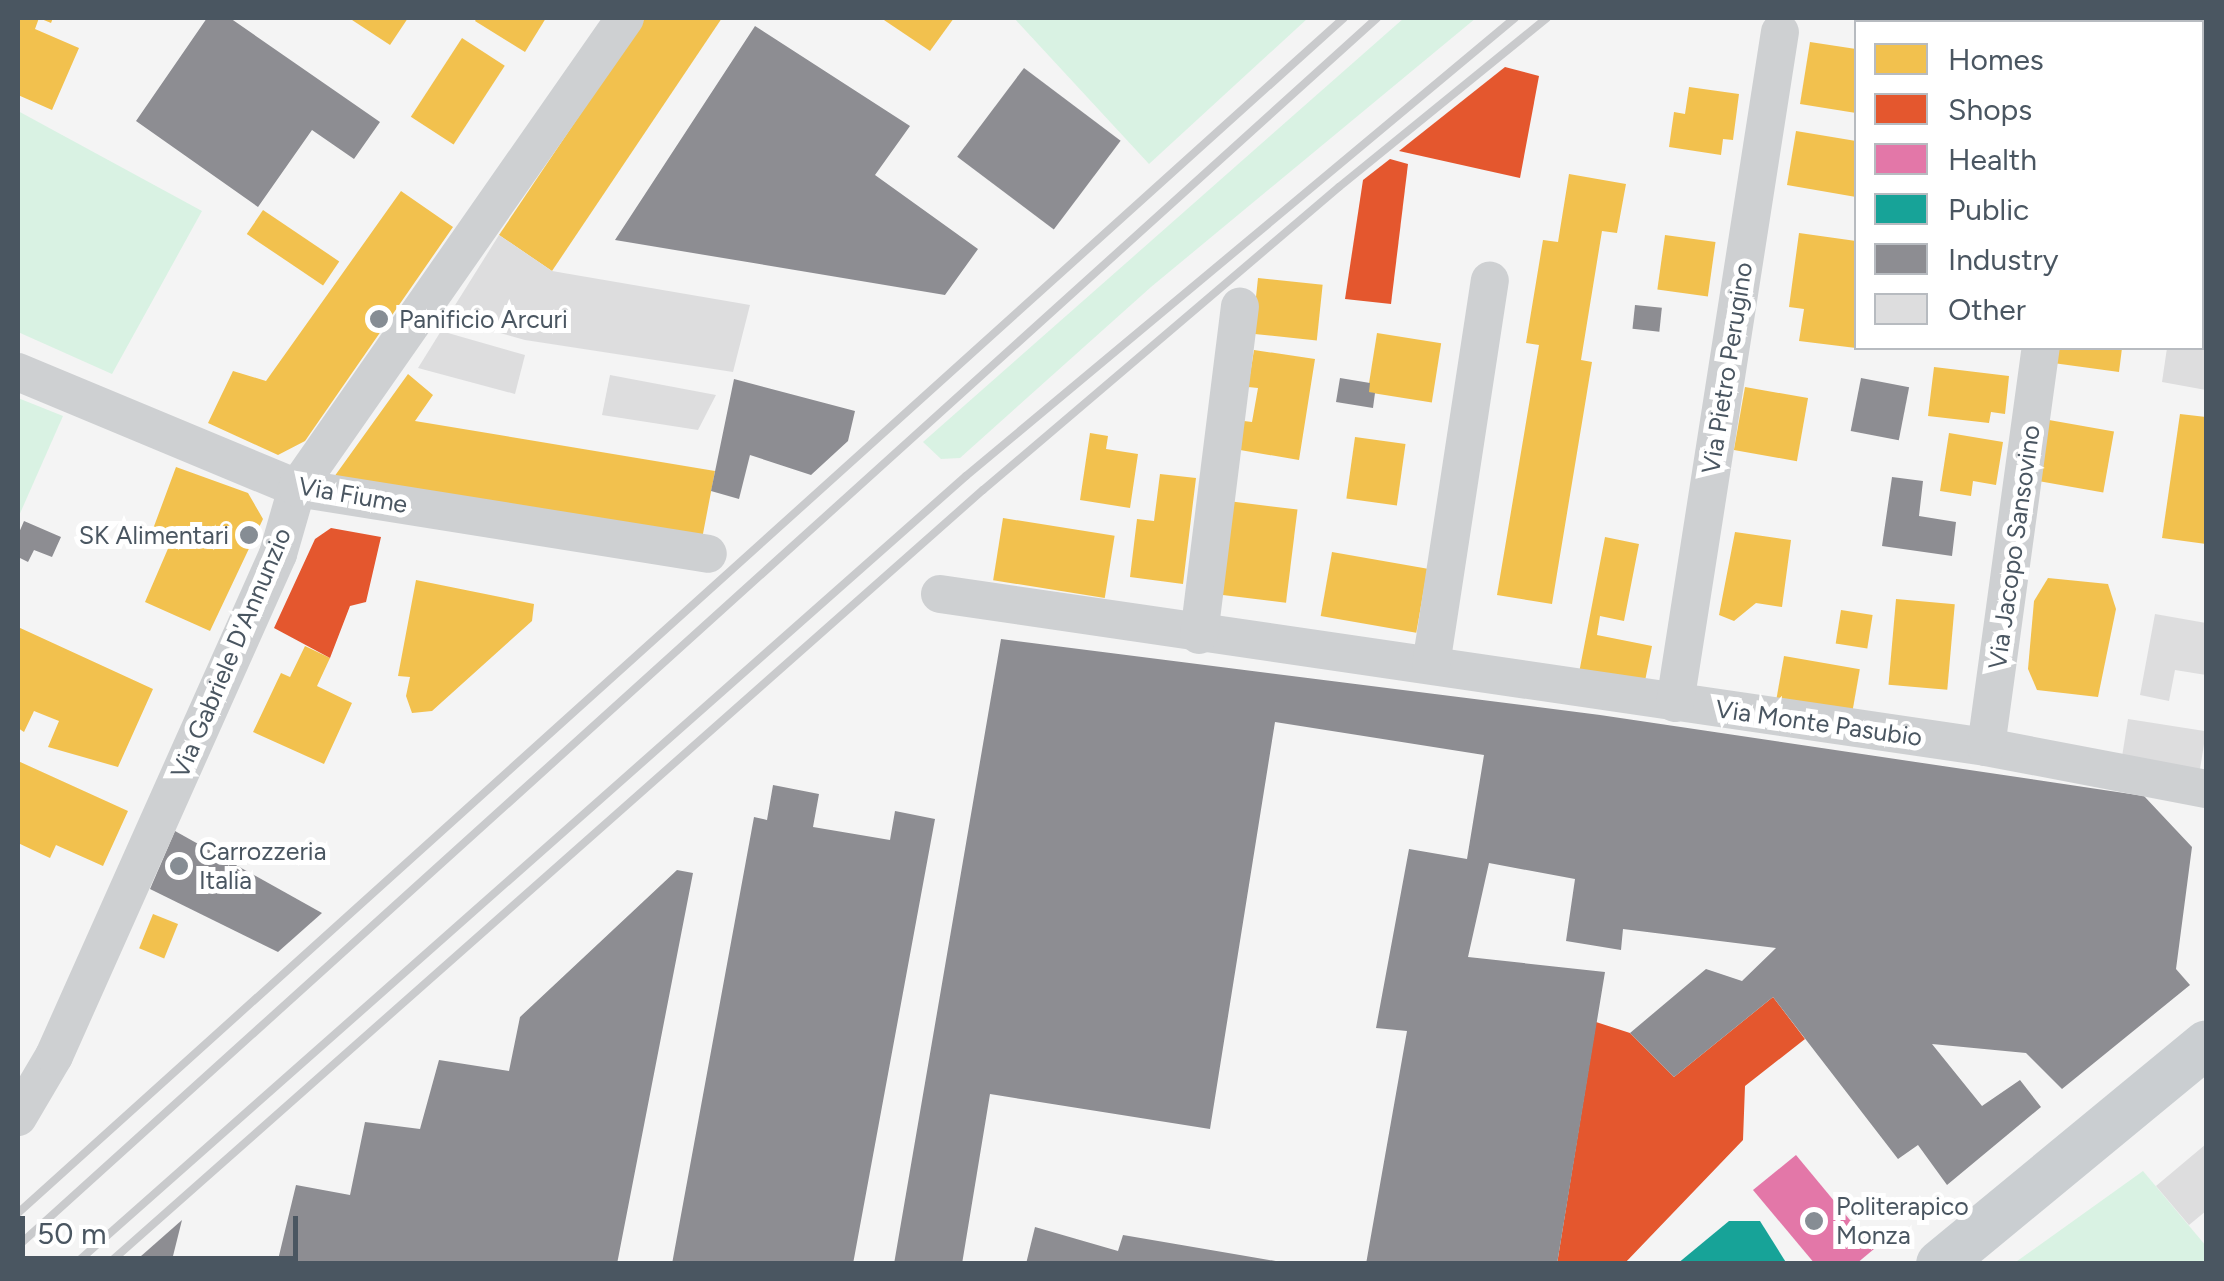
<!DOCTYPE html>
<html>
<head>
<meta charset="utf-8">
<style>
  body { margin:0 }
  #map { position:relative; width:2224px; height:1281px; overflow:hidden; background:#f4f4f4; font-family:Figtree,sans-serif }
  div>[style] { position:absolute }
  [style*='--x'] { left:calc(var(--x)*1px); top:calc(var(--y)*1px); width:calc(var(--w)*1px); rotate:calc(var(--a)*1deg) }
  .green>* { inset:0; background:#d9f2e3 }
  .homes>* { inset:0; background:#f2c14e; transform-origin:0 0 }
  .shops>* { inset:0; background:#e4572e }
  .health>* { inset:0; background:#e377a8 }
  .public>* { inset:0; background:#17a398 }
  .industry>* { inset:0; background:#8d8d92; transform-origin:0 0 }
  .building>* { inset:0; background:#ddddde; transform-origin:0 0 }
  .minor>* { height:38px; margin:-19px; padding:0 19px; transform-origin:19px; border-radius:19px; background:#ced0d2 }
  .major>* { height:48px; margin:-24px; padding:0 24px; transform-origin:24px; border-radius:24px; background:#caced1 }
  .rail>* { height:8px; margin:-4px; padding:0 4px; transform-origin:4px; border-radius:4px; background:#c9cacc }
  .dots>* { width:28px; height:28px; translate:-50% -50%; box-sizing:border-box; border:5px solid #fff; border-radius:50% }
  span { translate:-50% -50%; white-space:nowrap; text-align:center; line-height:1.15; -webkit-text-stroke:10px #fff; paint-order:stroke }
  .poi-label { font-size:25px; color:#4a5661 }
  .left { translate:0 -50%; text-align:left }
  .right { translate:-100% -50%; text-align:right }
  .street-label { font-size:25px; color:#4a5661 }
  .frame { position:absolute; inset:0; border:20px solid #4a5661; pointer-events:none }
  .legend { position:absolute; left:1854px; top:20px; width:350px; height:330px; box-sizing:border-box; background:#fff; border:2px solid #b7bbc0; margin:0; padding:12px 18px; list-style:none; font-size:30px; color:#4a5661 }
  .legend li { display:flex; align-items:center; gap:20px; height:50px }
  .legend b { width:50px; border:2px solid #b7bbc0 }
  .scale { position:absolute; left:20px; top:1216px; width:278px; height:45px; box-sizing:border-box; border:5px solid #4a5661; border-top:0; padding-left:12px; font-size:30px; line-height:35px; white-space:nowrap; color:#4a5661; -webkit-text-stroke:8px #fff; paint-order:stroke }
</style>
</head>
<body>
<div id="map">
  <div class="green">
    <div style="clip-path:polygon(1014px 18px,1308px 18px,1149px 164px)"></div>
    <div style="clip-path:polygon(1404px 18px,1476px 18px,1151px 287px,960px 458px,941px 459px,923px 442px)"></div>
    <div style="clip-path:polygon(18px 111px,202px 211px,112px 374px,18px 332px)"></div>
    <div style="clip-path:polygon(18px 398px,63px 416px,18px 518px)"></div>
    <div style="clip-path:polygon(2143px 1171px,2206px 1246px,2206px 1263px,2013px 1264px)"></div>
  </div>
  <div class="homes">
    <div style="clip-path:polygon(18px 18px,53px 18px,51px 23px,39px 18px,35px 29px,79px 48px,52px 110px,18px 95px)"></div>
    <div style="clip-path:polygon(349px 18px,408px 18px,390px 45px)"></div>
    <div style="clip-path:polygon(477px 18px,546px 18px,525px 52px,475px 21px)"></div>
    <div style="clip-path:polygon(645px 18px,722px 18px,552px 271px,499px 235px)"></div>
    <div style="clip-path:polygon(881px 18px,954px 18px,930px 51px)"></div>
    <div style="left:462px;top:38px;width:51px;height:94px;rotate:33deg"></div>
    <div style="clip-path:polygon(1810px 42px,1856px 49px,1856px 113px,1800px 104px)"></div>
    <div style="clip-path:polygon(1689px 87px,1739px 94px,1733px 140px,1723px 139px,1721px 155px,1669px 147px,1674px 112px,1685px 114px)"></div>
    <div style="clip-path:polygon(1796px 131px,1856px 141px,1856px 197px,1787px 185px)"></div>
    <div style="clip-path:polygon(1569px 174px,1626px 184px,1617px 233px,1602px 231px,1581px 360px,1592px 362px,1552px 604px,1497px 595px,1539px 345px,1526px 343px,1543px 240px,1558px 242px)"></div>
    <div style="clip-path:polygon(401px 191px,453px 227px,305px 441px,278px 455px,208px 423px,233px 371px,266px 381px)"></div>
    <div style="left:263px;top:210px;width:92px;height:29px;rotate:34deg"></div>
    <div style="clip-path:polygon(1799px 233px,1856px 241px,1856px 348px,1799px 341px,1804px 309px,1789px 307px)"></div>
    <div style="left:1665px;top:235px;width:51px;height:55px;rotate:8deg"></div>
    <div style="left:1258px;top:278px;width:65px;height:56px;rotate:6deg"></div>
    <div style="left:1377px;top:333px;width:65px;height:60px;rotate:9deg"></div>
    <div style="clip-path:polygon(2055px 348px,2122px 348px,2119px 372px,2053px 363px)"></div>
    <div style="clip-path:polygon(1254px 350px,1315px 359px,1299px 460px,1240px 450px,1244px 421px,1252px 422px,1258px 388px,1248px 387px)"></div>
    <div style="clip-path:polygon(1934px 367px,2009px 376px,2005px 414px,1991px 412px,1989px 423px,1928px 416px)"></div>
    <div style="clip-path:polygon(408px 374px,433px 395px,415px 421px,715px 471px,702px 539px,334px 477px)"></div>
    <div style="left:1745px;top:387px;width:64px;height:64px;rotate:10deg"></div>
    <div style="clip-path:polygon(2180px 414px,2206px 417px,2206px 544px,2162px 538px)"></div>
    <div style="left:2049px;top:420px;width:66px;height:62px;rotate:10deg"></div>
    <div style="clip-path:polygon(1090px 433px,1108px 436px,1106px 449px,1138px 454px,1130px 508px,1080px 500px)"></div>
    <div style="clip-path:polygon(1949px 433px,2003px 442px,1996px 485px,1973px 481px,1971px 496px,1940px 491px)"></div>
    <div style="left:1355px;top:437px;width:51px;height:62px;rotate:8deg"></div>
    <div style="clip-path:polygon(176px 467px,248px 493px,263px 519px,210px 631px,145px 602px,173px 537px,153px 529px)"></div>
    <div style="clip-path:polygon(1160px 474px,1196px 478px,1183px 584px,1130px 577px,1137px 519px,1154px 521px)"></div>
    <div style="left:1228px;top:501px;width:70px;height:94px;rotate:7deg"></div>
    <div style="left:1003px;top:518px;width:113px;height:63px;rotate:9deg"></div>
    <div style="clip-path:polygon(1735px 532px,1791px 540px,1782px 607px,1756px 603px,1734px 621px,1719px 615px)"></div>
    <div style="clip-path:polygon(1605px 537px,1639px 544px,1624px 621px,1600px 616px,1597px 635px,1652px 646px,1644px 686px,1579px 673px)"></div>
    <div style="left:1332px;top:552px;width:97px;height:65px;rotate:10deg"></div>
    <div style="clip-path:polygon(2048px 578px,2108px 584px,2116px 609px,2098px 697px,2037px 690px,2028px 669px,2034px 601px)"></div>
    <div style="clip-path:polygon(416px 580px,534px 604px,532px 621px,432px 711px,412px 713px,406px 696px,410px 677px,398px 676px)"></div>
    <div style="left:1896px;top:599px;width:59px;height:86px;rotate:5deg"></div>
    <div style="left:1841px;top:610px;width:32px;height:34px;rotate:9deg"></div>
    <div style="clip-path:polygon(18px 627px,153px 689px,118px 767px,48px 747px,59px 721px,34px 711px,24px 732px,18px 728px)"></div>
    <div style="clip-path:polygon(305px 646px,330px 658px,317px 686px,352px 703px,324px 764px,253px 732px,281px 673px,290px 677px)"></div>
    <div style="left:1784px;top:656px;width:77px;height:45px;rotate:10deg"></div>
    <div style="clip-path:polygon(18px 761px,128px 811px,103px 866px,56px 845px,50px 858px,18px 843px)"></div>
    <div style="left:153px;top:914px;width:27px;height:37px;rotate:22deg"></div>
  </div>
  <div class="shops">
    <div style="clip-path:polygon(1505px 67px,1539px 76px,1520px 178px,1399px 151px)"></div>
    <div style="clip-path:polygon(1390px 159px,1408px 164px,1391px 304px,1345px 299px,1363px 180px)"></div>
    <div style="clip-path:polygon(331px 528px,381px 537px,366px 602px,350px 606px,330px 658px,274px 628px,315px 539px)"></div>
    <div style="clip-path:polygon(1773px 997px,1805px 1039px,1745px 1086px,1743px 1140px,1624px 1264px,1557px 1264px,1596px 1022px,1630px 1033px,1674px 1077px)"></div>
  </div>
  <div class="health">
    <div style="clip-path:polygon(1796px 1155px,1874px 1249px,1856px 1264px,1815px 1264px,1753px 1190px)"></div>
  </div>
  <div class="public">
    <div style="clip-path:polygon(1729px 1221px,1760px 1221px,1787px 1264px,1677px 1264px)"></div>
  </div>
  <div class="industry">
    <div style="clip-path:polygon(207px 18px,230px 18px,380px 122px,354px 159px,312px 130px,258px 207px,136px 121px)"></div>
    <div style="clip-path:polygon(755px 26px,910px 126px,875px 175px,978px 249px,945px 295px,615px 240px)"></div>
    <div style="left:1024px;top:68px;width:121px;height:111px;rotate:37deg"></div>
    <div style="left:1635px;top:305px;width:27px;height:24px;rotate:6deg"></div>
    <div style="clip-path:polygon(1340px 378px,1370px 383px,1369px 392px,1375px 393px,1373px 408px,1336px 402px)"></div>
    <div style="left:1861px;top:378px;width:49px;height:54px;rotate:11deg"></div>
    <div style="clip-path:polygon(734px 379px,855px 411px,848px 441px,811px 475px,750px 455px,739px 499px,711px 491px)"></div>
    <div style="clip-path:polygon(1892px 477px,1923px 481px,1919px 516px,1956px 522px,1952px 556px,1882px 546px)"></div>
    <div style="clip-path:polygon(24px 521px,61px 537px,52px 557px,34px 550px,28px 562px,18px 557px,18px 535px)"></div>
    <div style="clip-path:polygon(1001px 639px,1600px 715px,2144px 796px,2192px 847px,2176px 969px,2190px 985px,2062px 1089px,2026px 1053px,1932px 1044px,1982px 1106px,2020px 1080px,2041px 1107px,1947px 1185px,1918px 1145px,1898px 1159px,1773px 997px,1674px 1077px,1630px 1033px,1706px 969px,1742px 981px,1776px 948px,1623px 929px,1621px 950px,1566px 941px,1575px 879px,1489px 863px,1468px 957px,1605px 972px,1557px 1264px,1366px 1264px,1407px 1031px,1376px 1028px,1409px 849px,1467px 859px,1484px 755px,1275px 722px,1210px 1129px,990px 1094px,962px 1264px,894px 1264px)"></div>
    <div style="clip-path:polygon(773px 785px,819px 794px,813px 827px,890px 840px,895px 811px,935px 819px,853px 1264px,672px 1264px,754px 817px,767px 820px)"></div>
    <div style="clip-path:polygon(175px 831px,322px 913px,278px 952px,150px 889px)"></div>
    <div style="clip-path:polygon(677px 870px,693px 873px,617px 1264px,277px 1264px,296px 1185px,350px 1195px,365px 1122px,420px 1129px,439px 1060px,509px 1071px,520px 1017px)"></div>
    <div style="clip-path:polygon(182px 1220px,171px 1264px,132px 1264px)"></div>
    <div style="clip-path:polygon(1035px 1227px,1118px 1251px,1123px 1235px,1293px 1264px,1026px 1264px)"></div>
  </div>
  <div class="building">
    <div style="clip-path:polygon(2206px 135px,2206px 211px,2202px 206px,2202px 142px)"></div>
    <div style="clip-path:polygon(499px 235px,552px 271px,750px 305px,733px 372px,525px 340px,447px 318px)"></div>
    <div style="clip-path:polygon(2202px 329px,2206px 330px,2206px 390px,2162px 382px,2167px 348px,2202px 348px)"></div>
    <div style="clip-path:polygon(441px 331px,525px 355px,515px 394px,418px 368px)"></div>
    <div style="clip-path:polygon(610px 375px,716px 395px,698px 430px,602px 415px)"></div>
    <div style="clip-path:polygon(2155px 614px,2206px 623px,2206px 675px,2175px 670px,2169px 701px,2140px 695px)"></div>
    <div style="left:2128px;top:719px;width:79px;height:40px;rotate:9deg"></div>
    <div style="clip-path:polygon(2206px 1144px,2206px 1211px,2189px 1225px,2156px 1186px)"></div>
  </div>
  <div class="minor">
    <div style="--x:18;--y:372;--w:302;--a:22.6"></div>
    <div style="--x:297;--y:488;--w:416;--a:9.1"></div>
    <div style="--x:940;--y:594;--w:1057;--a:8.32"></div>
    <div style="--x:1986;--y:747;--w:224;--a:10.8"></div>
    <div style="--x:1199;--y:635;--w:331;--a:-82.9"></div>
    <div style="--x:1431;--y:665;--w:389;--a:-81.3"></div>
    <div style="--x:1675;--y:703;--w:679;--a:-81.11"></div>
    <div style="--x:1986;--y:747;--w:403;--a:-82.2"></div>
    <div style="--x:18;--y:1117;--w:71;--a:-59.5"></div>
    <div style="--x:54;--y:1056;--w:550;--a:-65.95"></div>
    <div style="--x:278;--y:554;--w:69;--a:-73.9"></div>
    <div style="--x:297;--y:488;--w:573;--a:-55.09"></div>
  </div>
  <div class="major">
    <div style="--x:1940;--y:1264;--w:345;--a:-39.5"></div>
  </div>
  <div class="rail">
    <div style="--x:18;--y:1213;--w:1785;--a:-42.03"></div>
    <div style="--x:18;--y:1246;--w:1832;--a:-42.1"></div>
    <div style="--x:75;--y:1264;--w:1189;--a:-41.49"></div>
    <div style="--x:966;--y:476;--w:715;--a:-39.84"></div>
    <div style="--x:108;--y:1264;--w:1168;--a:-41.5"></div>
    <div style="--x:983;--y:490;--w:467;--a:-40.4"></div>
    <div style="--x:1339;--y:187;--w:268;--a:-39.1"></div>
  </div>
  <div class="dots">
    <div style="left:379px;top:319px;background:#868d94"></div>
    <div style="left:249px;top:535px;background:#868d94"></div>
    <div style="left:179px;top:866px;background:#868d94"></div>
    <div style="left:1814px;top:1221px;background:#868d94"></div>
  </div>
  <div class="poi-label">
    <span class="left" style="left:399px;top:319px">Panificio Arcuri</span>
    <span class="right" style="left:229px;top:535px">SK Alimentari</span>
    <span class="left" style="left:199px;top:866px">Carrozzeria<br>Italia</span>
    <span class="left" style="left:1836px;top:1221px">Politerapico<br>Monza</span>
  </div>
  <div class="street-label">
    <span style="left:1727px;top:368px;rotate:-81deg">Via Pietro Perugino</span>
    <span style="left:353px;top:495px;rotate:10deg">Via Fiume</span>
    <span style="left:2014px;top:547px;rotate:-82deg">Via Jacopo Sansovino</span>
    <span style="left:231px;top:653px;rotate:-67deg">Via Gabriele D'Annunzio</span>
    <span style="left:1819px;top:723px;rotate:8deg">Via Monte Pasubio</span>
  </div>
  <div class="frame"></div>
  <ul class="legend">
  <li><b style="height:28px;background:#f2c14e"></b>Homes</li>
  <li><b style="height:28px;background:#e4572e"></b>Shops</li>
  <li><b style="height:28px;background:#e377a8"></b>Health</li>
  <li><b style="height:28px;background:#17a398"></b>Public</li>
  <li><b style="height:28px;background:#8d8d92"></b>Industry</li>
  <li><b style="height:28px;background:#ddddde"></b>Other</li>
  </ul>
  <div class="scale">50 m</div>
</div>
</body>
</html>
